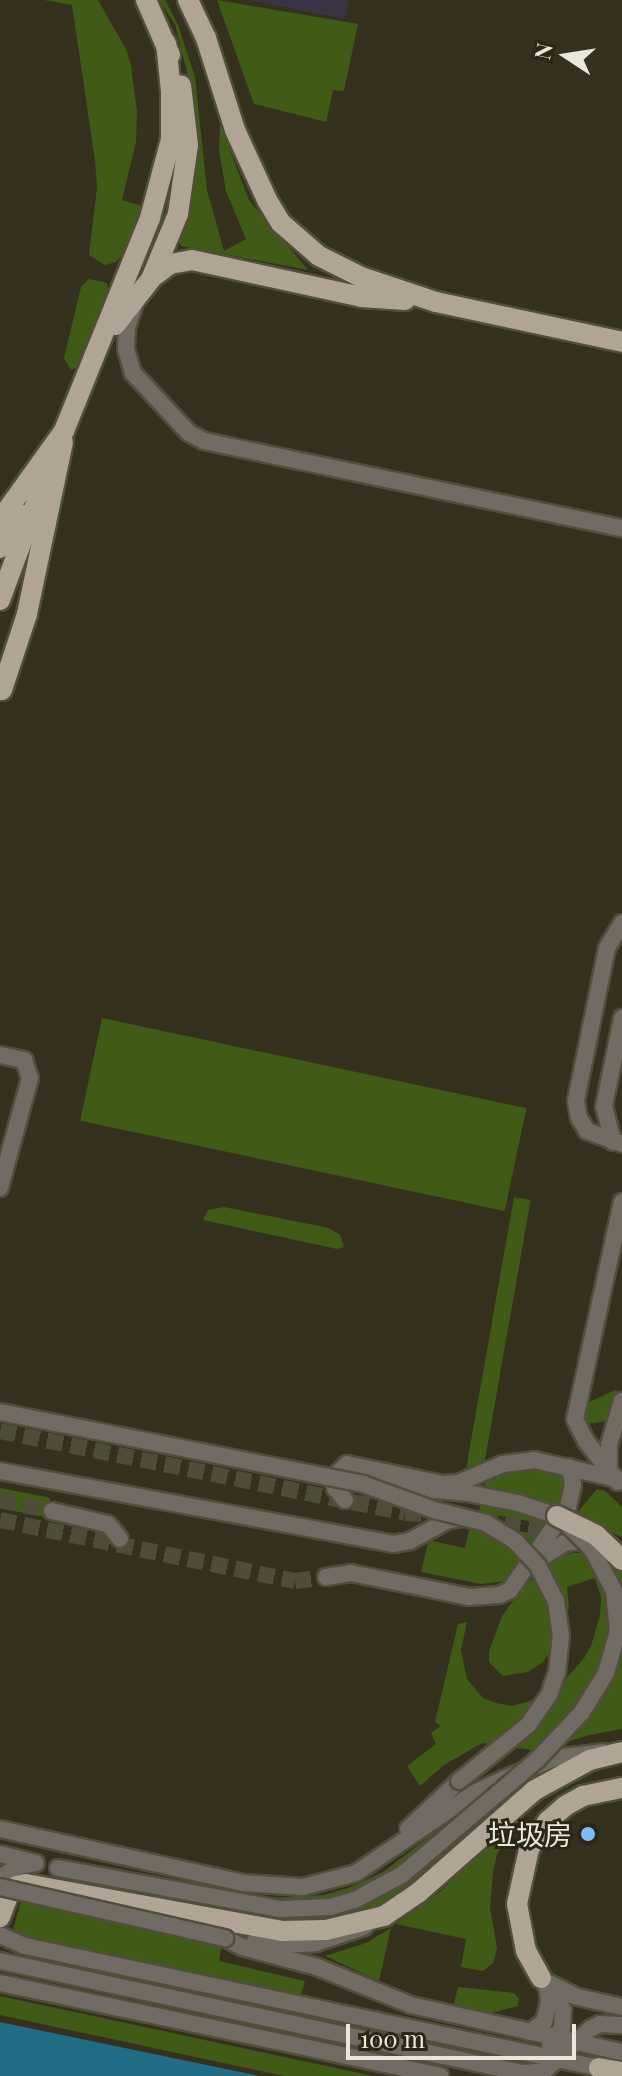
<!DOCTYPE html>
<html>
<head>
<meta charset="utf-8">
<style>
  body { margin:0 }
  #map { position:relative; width:622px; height:2076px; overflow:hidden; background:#35311e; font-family:"Playfair Display","Noto Sans SC",serif }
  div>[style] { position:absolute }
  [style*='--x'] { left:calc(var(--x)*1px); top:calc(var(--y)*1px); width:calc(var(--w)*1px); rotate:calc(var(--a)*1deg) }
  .industrial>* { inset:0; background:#3a3546 }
  .green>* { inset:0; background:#405b15; transform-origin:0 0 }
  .water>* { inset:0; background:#216d85 }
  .minor-tunnel>* { height:16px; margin-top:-8px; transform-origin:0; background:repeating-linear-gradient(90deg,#504c3a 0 16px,transparent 0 24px) }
  .roads { filter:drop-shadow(2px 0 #524e3c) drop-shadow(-2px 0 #524e3c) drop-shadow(0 2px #524e3c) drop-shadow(0 -2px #524e3c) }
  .minor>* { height:16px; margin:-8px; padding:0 8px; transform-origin:8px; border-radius:8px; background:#716b63 }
  .major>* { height:20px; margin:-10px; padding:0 10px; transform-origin:10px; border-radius:10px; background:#b0a594 }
  .bridges { filter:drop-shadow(2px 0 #524e3c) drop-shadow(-2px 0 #524e3c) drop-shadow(0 2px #524e3c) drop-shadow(0 -2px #524e3c) }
  .minor-bridge>* { height:16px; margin:-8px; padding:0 8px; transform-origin:8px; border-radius:8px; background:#716b63 }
  .major-bridge>* { height:20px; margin:-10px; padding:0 10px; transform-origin:10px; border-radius:10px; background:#b0a594 }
  .dots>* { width:22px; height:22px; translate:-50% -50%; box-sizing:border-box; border:4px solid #2b2714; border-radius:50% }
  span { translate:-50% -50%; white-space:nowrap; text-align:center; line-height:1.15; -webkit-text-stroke:6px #2b2714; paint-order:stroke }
  .poi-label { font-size:28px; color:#e9e7db }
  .right { translate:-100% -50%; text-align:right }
  .north { position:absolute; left:526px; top:16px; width:80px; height:80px; -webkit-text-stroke:6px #2b2714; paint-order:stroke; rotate:282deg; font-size:22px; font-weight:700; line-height:32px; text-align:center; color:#e9e7db }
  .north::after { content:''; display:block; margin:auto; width:28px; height:36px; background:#e9e7db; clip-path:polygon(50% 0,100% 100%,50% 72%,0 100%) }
  .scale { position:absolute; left:346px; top:2024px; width:230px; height:36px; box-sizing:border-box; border:4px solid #e9e7db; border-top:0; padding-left:10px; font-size:24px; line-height:28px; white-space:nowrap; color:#e9e7db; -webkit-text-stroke:6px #2b2714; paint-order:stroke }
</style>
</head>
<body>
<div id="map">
  <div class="industrial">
    <div style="clip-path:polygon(250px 0,349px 0,345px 19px)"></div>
  </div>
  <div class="green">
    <div style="clip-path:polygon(44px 0,98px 0,126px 49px,131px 65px,137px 112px,136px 142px,122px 200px,142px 206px,126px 251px,116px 262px,105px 265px,89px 255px,97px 187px,95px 161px,72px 5px)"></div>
    <div style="clip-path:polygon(159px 0,165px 0,178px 25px,195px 77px,207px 190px,224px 251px,246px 239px,226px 191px,219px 150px,220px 124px,249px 200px,308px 270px,181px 246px,179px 240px,194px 180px,194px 100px,175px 24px)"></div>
    <div style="clip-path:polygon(217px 0,358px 24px,344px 91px,333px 90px,326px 122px,254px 104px)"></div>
    <div style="clip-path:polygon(89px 279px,107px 283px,108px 293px,82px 365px,71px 370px,64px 358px,81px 287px)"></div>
    <div style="left:102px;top:1018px;width:434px;height:105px;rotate:12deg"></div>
    <div style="left:514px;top:1197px;width:17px;height:274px;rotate:10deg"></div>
    <div style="clip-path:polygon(224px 1207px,329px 1228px,340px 1235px,344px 1247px,337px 1249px,203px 1220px,208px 1210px)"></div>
    <div style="clip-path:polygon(617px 1389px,608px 1421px,586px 1424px,583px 1405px)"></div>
    <div style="clip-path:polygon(532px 1467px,561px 1474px,564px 1483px,561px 1498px,545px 1524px,479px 1512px,486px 1478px,512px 1469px)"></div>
    <div style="left:0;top:1488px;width:51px;height:20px;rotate:11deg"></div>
    <div style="clip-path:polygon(597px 1489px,605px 1491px,622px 1507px,622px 1537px,574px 1516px)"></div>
    <div style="clip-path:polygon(471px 1522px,540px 1535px,506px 1581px,481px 1584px,421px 1572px,428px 1543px,432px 1541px,465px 1548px)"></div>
    <div style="clip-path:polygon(572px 1553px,613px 1553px,622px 1557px,622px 1729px,589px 1735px,539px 1751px,482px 1743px,444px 1765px,420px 1786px,407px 1766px,436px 1744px,431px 1733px,441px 1726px,435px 1722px,458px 1624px,467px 1622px,461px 1650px,467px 1679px,483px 1698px,496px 1703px,512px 1706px,543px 1697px,559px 1687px,584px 1658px,591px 1646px,600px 1615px,601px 1597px,595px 1578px,567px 1587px,569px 1607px,564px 1631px,543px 1662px,528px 1672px,503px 1676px,489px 1662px,489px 1651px,502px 1616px,524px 1586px,559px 1556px)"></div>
    <div style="clip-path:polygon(531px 1802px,497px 1854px,493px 1873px,490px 1907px,497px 1948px,493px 1963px,483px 1971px,461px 1967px,466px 1939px,396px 1924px,440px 1892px)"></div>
    <div style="clip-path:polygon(470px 1805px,479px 1812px,479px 1826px,399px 1900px,340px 1919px,283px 1923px,59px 1879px,62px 1862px,66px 1859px,267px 1898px,324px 1895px,351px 1887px,383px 1872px)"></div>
    <div style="clip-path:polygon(27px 1897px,223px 1937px,219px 1961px,305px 1981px,300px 1998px,12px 1934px,20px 1904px)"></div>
    <div style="clip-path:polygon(391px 1928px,379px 1981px,325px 1956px,366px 1943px)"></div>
    <div style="clip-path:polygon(458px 1987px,514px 1993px,519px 1999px,518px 2006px,484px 2015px,453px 2008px)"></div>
    <div style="clip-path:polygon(0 1996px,373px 2076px,284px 2076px,0 2015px)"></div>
  </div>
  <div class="water">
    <div style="clip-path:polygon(0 2022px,259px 2076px,0 2076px)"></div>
  </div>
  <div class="minor-tunnel">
    <div style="--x:0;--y:1431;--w:413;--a:11.4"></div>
    <div style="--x:405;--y:1513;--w:37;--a:3"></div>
    <div style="--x:0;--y:1500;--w:53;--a:11.9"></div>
    <div style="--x:481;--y:1519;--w:105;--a:10.5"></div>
    <div style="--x:0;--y:1520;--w:301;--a:11.7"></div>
    <div style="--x:295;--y:1581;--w:31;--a:-7"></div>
  </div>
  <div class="roads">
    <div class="minor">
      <div style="--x:134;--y:306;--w:23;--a:108"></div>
      <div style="--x:127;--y:328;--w:21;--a:93"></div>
      <div style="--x:126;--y:349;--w:25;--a:74"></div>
      <div style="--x:133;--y:373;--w:82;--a:47"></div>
      <div style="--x:189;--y:433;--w:17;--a:28"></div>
      <div style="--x:204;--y:441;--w:427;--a:11.8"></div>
      <div style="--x:622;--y:923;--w:29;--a:121"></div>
      <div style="--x:607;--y:948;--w:156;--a:101.5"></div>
      <div style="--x:576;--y:1101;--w:17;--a:80"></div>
      <div style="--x:579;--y:1118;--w:15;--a:58"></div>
      <div style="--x:587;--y:1131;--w:37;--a:20"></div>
      <div style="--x:0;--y:1055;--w:25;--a:12"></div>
      <div style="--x:24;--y:1060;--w:19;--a:72"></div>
      <div style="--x:30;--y:1078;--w:114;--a:105.3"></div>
      <div style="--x:613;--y:1142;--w:37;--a:-104"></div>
      <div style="--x:604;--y:1106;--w:90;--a:-78.4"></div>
      <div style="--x:609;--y:1470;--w:25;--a:-90"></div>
      <div style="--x:609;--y:1445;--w:46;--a:-73.5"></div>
      <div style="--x:0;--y:1471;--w:400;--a:10.5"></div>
      <div style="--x:393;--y:1544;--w:17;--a:-10"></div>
      <div style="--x:410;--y:1541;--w:43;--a:-28.9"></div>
      <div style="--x:448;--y:1520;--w:17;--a:-7"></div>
      <div style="--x:618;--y:1482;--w:52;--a:-128"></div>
      <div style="--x:586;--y:1441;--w:25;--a:-117"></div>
      <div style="--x:575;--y:1419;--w:222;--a:-77.8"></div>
      <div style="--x:372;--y:1484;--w:96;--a:5.4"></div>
      <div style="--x:468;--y:1493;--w:51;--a:11.3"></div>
      <div style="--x:518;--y:1503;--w:41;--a:18.4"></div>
      <div style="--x:345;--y:1500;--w:16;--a:-130"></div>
      <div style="--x:335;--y:1488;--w:11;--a:-95"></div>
      <div style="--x:334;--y:1477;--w:18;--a:-45"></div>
      <div style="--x:347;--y:1464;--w:98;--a:11.8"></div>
      <div style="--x:443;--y:1484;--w:15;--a:-4"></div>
      <div style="--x:458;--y:1483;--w:49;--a:-22.9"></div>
      <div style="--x:503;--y:1464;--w:31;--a:-7"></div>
      <div style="--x:534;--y:1460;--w:90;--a:12.8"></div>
      <div style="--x:52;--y:1511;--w:57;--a:13.1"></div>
      <div style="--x:108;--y:1524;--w:19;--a:51"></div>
      <div style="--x:535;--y:1562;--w:35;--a:-33"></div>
      <div style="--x:564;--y:1543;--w:29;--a:-6"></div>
      <div style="--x:326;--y:1577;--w:25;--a:-9"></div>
      <div style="--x:351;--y:1573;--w:120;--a:11.5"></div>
      <div style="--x:469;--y:1597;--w:30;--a:-4"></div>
      <div style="--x:499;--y:1595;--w:12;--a:-24"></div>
      <div style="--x:510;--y:1590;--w:101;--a:-55.1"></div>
      <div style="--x:568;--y:1507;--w:23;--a:-77"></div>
      <div style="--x:573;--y:1485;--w:18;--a:-99"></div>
      <div style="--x:0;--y:1829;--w:250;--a:12.5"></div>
      <div style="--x:244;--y:1883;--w:59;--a:3.9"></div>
      <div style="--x:303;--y:1887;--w:55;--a:-14.8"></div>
      <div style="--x:356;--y:1873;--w:143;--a:-34.1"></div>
      <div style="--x:474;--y:1793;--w:33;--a:-25"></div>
      <div style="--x:504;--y:1779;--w:55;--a:-22.4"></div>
      <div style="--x:555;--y:1758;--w:48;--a:-7.1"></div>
      <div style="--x:408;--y:1829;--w:70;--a:-43.3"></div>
      <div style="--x:0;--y:1854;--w:34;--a:14"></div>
      <div style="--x:0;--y:1897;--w:22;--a:-80"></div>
      <div style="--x:4;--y:1875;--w:17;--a:-31"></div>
      <div style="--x:19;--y:1866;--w:17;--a:-10"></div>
      <div style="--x:0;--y:1935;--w:27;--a:24"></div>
      <div style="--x:25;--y:1946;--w:587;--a:12"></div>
      <div style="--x:225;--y:1938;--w:19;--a:28"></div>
      <div style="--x:242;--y:1947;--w:78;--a:14.9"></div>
      <div style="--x:317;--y:1967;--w:101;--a:22"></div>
      <div style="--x:411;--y:2005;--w:216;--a:12.6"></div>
      <div style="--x:255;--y:1941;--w:26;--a:9"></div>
      <div style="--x:281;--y:1945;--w:35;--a:-3"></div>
      <div style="--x:316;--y:1943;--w:51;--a:-18.4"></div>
      <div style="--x:0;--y:1961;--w:535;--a:12.09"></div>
      <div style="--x:523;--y:2073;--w:21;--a:-5"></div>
      <div style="--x:544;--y:2071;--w:62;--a:-42.4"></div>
      <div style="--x:590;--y:2029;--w:11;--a:-27"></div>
      <div style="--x:600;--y:2024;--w:22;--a:3"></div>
      <div style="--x:541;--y:1978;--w:39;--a:55"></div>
      <div style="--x:563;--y:2010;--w:18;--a:93"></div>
      <div style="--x:562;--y:2028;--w:21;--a:125"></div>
      <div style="--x:0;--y:1983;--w:450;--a:11.9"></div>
      <div style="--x:549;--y:1983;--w:28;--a:27"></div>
      <div style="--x:574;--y:1996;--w:49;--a:12.9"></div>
      <div style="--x:530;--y:2032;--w:17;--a:-36"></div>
      <div style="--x:544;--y:2022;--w:21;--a:-76"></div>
      <div style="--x:549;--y:2002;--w:16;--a:-97"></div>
    </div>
    <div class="major">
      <div style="--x:146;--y:0;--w:60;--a:66.4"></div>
      <div style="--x:188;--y:0;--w:42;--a:64.7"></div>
      <div style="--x:206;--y:38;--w:96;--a:72.5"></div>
      <div style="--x:235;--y:130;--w:77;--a:65.4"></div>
      <div style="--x:267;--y:200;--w:27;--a:59"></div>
      <div style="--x:281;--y:223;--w:50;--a:41"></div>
      <div style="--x:319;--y:256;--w:47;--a:26.6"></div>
      <div style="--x:361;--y:277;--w:79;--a:18.4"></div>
      <div style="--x:436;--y:302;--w:190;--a:12.1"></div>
      <div style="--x:154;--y:276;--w:20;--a:-37"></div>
      <div style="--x:170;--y:264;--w:22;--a:-10"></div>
      <div style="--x:192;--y:260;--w:173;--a:12.3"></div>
      <div style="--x:361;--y:297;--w:44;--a:3.9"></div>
      <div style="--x:115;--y:325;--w:58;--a:-52"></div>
      <div style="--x:151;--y:279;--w:70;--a:-67.4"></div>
      <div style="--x:178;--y:214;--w:70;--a:-81.8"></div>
      <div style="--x:188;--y:145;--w:60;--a:-96.7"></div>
      <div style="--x:0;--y:520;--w:110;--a:-54.3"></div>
      <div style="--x:64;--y:431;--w:230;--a:-68"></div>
      <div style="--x:150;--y:218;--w:82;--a:-75.1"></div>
      <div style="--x:171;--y:139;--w:48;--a:-90"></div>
      <div style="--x:171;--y:91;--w:48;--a:-95.9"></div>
      <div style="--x:0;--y:548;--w:40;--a:-56"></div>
      <div style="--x:0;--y:600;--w:132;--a:-69.6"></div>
      <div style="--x:2;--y:690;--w:80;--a:-71.8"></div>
      <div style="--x:27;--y:614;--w:176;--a:-78.2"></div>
      <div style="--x:0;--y:1917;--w:25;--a:-69"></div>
      <div style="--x:9;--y:1894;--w:11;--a:-45"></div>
      <div style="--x:17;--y:1886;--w:9;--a:-13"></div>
      <div style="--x:26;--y:1884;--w:260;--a:10.4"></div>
      <div style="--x:282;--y:1931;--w:44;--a:-1.3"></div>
      <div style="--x:326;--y:1930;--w:60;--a:-13.6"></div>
      <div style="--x:384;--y:1916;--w:41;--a:-34.1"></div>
      <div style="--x:418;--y:1893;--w:156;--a:-41.4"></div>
      <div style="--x:535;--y:1790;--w:63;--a:-28.6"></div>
      <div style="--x:590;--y:1760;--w:33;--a:-14"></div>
      <div style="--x:541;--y:1978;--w:31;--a:-119"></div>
      <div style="--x:526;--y:1951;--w:48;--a:-100.8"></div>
      <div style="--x:517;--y:1904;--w:56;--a:-77.7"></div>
      <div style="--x:529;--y:1849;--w:34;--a:-56"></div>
      <div style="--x:548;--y:1821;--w:23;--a:-41"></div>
      <div style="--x:565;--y:1806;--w:21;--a:-29"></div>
      <div style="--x:583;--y:1796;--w:40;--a:-12"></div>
      <div style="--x:599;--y:2068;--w:23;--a:10"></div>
    </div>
  </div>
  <div class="bridges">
    <div class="minor-bridge">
      <div style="--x:0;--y:1412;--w:370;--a:11.2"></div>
      <div style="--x:363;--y:1484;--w:76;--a:20.1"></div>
      <div style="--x:434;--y:1510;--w:54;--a:14"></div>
      <div style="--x:486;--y:1523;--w:36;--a:32"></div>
      <div style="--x:516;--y:1542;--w:33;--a:47"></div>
      <div style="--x:538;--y:1566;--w:39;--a:63"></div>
      <div style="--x:556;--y:1601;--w:34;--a:82"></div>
      <div style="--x:561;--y:1635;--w:37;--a:96"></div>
      <div style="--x:557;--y:1672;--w:24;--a:109"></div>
      <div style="--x:549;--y:1695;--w:37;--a:125"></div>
      <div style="--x:528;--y:1725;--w:89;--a:140.9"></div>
      <div style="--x:58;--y:1868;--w:226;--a:10.5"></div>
      <div style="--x:280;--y:1909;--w:50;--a:-2.3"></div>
      <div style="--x:330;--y:1907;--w:26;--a:-16"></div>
      <div style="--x:355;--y:1900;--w:55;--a:-28.4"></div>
      <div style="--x:403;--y:1874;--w:176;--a:-40.4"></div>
      <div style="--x:537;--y:1760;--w:66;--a:-46.8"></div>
      <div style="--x:582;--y:1712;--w:46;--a:-58.4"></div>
      <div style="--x:606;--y:1673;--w:44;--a:-74.1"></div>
      <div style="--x:618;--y:1631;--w:40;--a:-95.7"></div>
      <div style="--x:614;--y:1591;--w:47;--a:-117.6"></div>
      <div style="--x:592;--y:1549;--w:31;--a:-135"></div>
      <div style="--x:0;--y:1887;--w:231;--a:12.8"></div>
    </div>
    <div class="major-bridge">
      <div style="--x:557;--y:1516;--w:43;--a:26"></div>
      <div style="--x:596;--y:1535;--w:36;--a:44"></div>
    </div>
  </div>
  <div class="dots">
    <div style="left:588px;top:1834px;background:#81bcfa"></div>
  </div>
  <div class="poi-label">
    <span class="right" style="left:572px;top:1834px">垃圾房</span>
  </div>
  <div class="north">N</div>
  <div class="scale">100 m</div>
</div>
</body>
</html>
